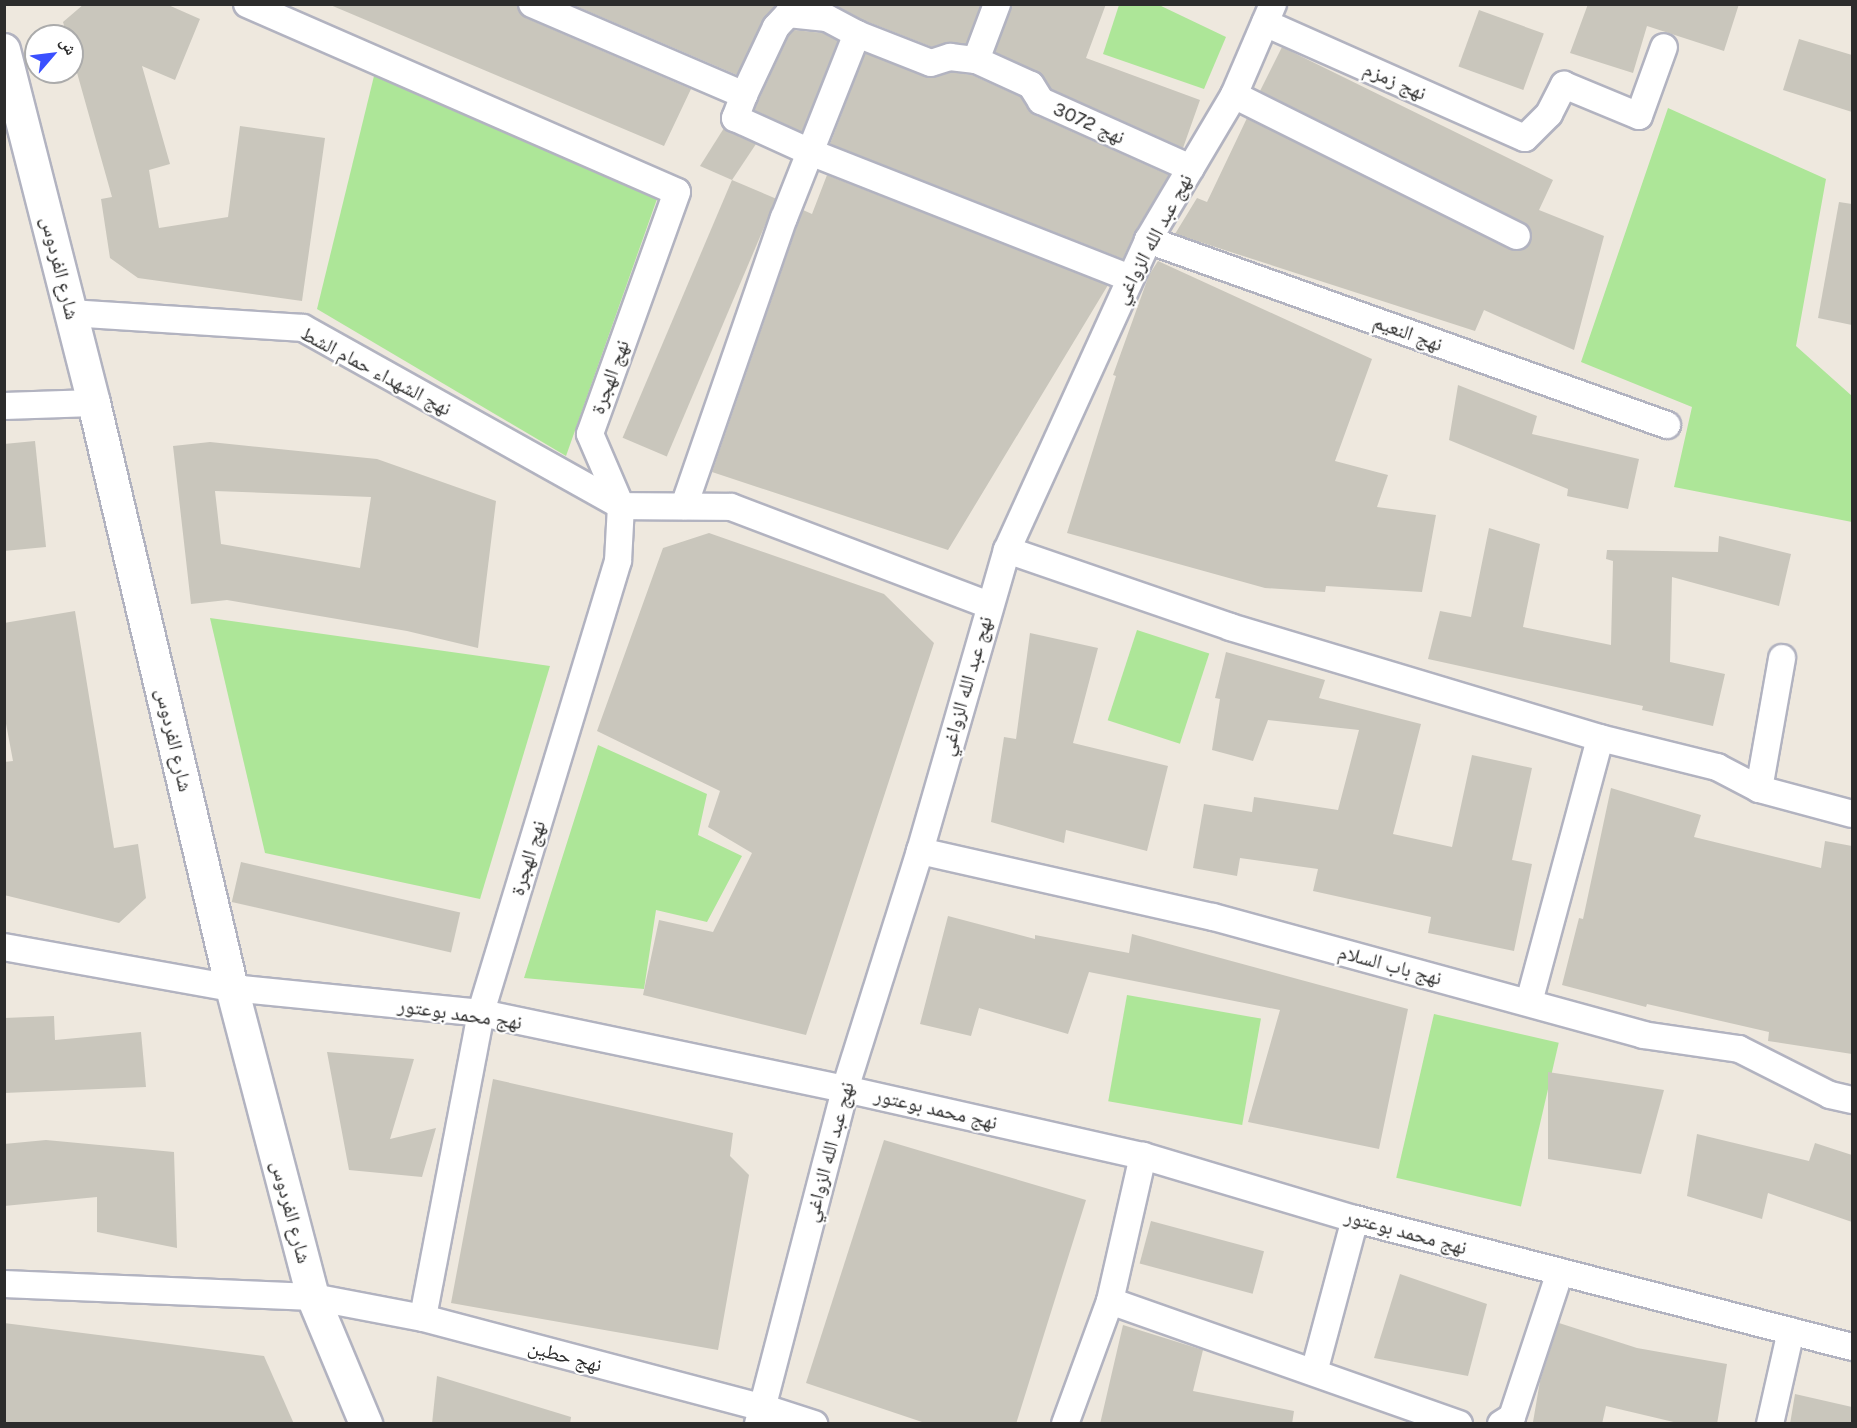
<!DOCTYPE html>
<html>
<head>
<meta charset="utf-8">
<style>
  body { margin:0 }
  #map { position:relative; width:1857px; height:1428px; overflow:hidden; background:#eee8de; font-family:Karla,"Noto Naskh Arabic",sans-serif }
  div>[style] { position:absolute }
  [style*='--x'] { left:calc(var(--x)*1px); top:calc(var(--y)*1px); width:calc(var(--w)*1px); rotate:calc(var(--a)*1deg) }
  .green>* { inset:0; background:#ade698; transform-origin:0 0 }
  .building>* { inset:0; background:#c9c6bc; transform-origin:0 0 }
  .roads { filter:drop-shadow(2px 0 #b2b3c0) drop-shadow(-2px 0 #b2b3c0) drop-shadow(0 2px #b2b3c0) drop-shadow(0 -2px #b2b3c0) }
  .minor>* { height:26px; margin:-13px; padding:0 13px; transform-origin:13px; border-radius:13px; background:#fff }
  .tertiary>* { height:32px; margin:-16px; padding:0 16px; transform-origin:16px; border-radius:16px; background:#fff }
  span { translate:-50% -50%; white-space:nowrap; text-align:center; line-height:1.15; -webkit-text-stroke:4.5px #fff; paint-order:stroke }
  .street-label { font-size:20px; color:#2c2c2c }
  .frame { position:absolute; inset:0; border:6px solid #2c2c2c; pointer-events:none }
  .north { position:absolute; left:24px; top:24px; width:60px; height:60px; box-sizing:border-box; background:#fff; border:2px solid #ababab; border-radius:50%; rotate:62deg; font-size:16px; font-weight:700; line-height:24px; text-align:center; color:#2c2c2c }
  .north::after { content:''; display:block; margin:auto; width:21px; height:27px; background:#3a50ff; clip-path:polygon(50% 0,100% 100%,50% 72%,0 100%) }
</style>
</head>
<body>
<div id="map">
  <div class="green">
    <div style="clip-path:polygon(1119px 5px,1159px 5px,1226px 37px,1204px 89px,1103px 54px)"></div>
    <div style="clip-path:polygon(374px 76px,657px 199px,566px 456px,317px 309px)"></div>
    <div style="clip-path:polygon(1668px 108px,1826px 179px,1796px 346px,1852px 396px,1852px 522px,1674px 487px,1692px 407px,1581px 362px)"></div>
    <div style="clip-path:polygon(210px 618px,550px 666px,480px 899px,265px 853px)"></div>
    <div style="left:1137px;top:630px;width:76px;height:95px;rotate:18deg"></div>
    <div style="clip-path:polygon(598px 745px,707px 794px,698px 835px,742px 856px,707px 922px,656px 910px,644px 989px,524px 978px)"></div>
    <div style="left:1127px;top:995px;width:136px;height:108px;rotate:10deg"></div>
    <div style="left:1434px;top:1014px;width:128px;height:168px;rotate:13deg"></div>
  </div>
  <div class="building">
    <div style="clip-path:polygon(84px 4px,166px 4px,200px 19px,175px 80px,142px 66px,170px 164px,149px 170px,159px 228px,228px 217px,240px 126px,325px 138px,302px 301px,138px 278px,110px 258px,101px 199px,112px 197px,72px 55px,72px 36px,67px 36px,63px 22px)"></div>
    <div style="clip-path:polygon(328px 4px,517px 4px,520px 12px,526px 18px,691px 89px,664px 146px)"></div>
    <div style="clip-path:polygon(571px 4px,776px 4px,763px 20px,737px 75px)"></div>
    <div style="clip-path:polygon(833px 4px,981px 4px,966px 44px,946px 43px,932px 47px,863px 20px)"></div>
    <div style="clip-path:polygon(1012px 4px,1106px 4px,1086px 58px,1200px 100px,1183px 148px,1051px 89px,1038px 72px,995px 52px)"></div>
    <div style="clip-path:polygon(1588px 4px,1739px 4px,1724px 51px,1647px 26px,1633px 73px,1570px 53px)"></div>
    <div style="left:1479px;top:10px;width:69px;height:60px;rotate:20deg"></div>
    <div style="clip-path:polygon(794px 30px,823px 33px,838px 41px,802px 132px,754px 110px,789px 35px)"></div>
    <div style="clip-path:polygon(1799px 39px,1852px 55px,1852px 112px,1783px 90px)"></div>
    <div style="clip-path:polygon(1282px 47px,1553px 180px,1539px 210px,1604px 236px,1574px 350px,1484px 310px,1475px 331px,1175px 234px,1197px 198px,1207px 202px,1247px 118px,1510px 249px,1518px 251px,1530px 243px,1532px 235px,1524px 223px,1260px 91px)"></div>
    <div style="clip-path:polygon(865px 53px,926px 77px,951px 72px,972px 75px,1021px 97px,1035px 115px,1169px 175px,1135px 232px,1123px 259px,830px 144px)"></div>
    <div style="clip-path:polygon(724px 128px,756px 144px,732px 180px,700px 166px)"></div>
    <div style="clip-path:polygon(827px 175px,1108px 285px,948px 550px,712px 472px,798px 223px,803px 210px,812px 214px)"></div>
    <div style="left:732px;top:180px;width:48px;height:280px;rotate:23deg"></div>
    <div style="clip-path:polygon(1839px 202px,1852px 204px,1852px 325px,1818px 318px)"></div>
    <div style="clip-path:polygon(1158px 261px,1372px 359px,1335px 461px,1388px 475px,1377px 507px,1436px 515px,1422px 592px,1326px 586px,1325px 592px,1265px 588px,1067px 533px,1116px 376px,1113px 375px,1149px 275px)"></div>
    <div style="clip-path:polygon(1458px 385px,1537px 416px,1532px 434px,1639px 459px,1628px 509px,1567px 496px,1568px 489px,1449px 440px)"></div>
    <div style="clip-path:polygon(35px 441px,46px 547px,4px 551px,4px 444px)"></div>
    <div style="clip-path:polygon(evenodd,210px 442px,377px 459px,496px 501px,478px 648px,407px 631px,227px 600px,191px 604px,173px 446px,210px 442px,215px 491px,371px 497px,360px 568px,221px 544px,215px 491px)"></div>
    <div style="clip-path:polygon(1489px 528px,1540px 544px,1523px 627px,1611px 645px,1613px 561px,1606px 559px,1607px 550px,1718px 552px,1719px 536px,1791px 554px,1779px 606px,1672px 577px,1670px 662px,1725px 674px,1713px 726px,1642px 710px,1643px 706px,1428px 659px,1440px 611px,1471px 617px)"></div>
    <div style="clip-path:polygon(709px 533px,884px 594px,934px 643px,806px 1035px,643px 995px,659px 920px,713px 932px,752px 853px,708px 827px,720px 791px,597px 731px,663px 548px)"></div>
    <div style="clip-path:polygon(75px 611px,114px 848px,138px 844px,146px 898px,119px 923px,4px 895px,4px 762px,13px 761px,4px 713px,4px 623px)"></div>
    <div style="clip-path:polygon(1030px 633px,1098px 648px,1073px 743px,1168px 766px,1147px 851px,1066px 830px,1064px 843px,991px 822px,1004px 737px,1016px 739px)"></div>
    <div style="clip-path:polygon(1226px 652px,1325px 680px,1319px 698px,1421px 724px,1393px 834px,1452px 847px,1472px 755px,1532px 768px,1512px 860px,1532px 864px,1514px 951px,1428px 933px,1431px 917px,1313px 891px,1318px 869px,1240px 858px,1237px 876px,1193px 868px,1204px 804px,1252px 812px,1254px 797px,1338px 810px,1359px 730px,1268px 720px,1253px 761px,1212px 750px,1220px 699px,1215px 698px)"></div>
    <div style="clip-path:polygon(1611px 788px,1701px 815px,1694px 837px,1821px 868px,1825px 841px,1852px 846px,1852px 1054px,1768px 1041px,1769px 1032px,1647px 1004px,1646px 1007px,1562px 985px,1579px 918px,1583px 919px)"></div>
    <div style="left:241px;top:862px;width:225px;height:41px;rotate:13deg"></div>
    <div style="clip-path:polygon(948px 916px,1035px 939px,1035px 935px,1129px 953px,1132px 934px,1408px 1009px,1379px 1149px,1248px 1122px,1280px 1010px,1089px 972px,1068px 1034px,979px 1008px,971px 1036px,920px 1024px)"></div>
    <div style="clip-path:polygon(54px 1016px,55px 1040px,141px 1032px,146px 1087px,4px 1093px,4px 1018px)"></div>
    <div style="clip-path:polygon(327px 1052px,414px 1059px,390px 1139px,436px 1128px,422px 1177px,349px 1170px)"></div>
    <div style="clip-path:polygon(1548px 1072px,1664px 1090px,1641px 1174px,1548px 1159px)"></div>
    <div style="clip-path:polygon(493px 1079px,733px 1133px,730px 1156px,749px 1175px,718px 1350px,451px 1303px)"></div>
    <div style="clip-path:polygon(1697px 1134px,1809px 1161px,1815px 1143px,1852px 1155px,1852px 1222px,1768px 1193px,1762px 1219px,1687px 1196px)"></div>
    <div style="clip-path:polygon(46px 1140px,174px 1152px,177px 1248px,97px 1232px,97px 1197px,4px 1206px,4px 1144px)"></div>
    <div style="clip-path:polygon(884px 1140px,1086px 1200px,1016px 1424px,928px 1424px,806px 1383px)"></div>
    <div style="left:1151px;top:1221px;width:117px;height:44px;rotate:15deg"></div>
    <div style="clip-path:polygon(1400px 1274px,1487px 1304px,1468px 1376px,1374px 1358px)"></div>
    <div style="clip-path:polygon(4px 1323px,264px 1356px,294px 1424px,4px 1424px)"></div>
    <div style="clip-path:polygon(1559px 1323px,1637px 1348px,1727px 1364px,1717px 1424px,1682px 1424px,1606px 1406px,1602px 1424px,1533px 1422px,1540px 1381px)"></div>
    <div style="clip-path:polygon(1123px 1325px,1203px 1350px,1193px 1391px,1294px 1411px,1292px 1424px,1100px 1424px)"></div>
    <div style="clip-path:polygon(437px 1376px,571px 1417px,570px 1424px,432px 1424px)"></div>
    <div style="clip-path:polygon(1795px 1394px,1852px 1407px,1852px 1424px,1790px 1424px)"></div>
  </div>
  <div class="roads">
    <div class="minor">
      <div style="--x:247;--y:4;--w:469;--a:23.6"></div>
      <div style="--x:677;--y:192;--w:257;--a:109.8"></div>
      <div style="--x:590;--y:434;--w:78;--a:66.7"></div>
      <div style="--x:621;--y:506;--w:55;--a:93.1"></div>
      <div style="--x:618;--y:561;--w:472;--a:106.9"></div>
      <div style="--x:481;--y:1013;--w:310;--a:100.8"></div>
      <div style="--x:532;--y:4;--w:231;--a:23.2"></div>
      <div style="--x:744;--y:95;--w:75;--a:-64.8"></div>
      <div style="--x:776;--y:27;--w:18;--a:-47"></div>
      <div style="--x:788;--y:14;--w:39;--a:6"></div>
      <div style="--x:827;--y:18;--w:34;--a:28"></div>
      <div style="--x:857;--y:34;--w:79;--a:21.4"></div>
      <div style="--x:931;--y:63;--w:20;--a:-18"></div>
      <div style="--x:950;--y:57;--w:26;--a:7"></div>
      <div style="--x:976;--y:60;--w:60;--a:24.4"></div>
      <div style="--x:1031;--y:85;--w:19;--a:58"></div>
      <div style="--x:1041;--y:101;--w:164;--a:24.1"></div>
      <div style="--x:1265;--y:23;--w:284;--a:23.9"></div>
      <div style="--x:1525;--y:138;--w:34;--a:-45"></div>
      <div style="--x:1549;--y:114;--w:33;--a:-63"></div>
      <div style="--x:1564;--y:85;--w:81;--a:22.5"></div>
      <div style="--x:1639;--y:116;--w:73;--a:-70.1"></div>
      <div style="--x:976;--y:60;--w:60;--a:-69.4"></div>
      <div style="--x:744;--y:95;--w:25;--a:111"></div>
      <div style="--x:735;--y:118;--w:82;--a:24.4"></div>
      <div style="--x:810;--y:152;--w:344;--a:21.5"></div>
      <div style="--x:1234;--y:95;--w:316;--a:26.5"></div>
      <div style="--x:1148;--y:240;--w:551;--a:19.62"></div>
      <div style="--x:71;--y:313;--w:232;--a:3.7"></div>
      <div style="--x:303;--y:328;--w:364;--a:29.2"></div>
      <div style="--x:621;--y:506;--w:110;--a:0.5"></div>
      <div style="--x:731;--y:507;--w:276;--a:20.8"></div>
      <div style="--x:4;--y:406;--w:90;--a:-1.9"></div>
      <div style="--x:684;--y:506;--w:305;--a:-70.9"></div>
      <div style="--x:784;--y:218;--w:198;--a:-68.4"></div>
      <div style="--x:1007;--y:550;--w:236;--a:19"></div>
      <div style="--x:1230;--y:627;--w:386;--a:16.7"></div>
      <div style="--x:1600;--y:738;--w:121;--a:13.9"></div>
      <div style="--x:1717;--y:767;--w:47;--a:27.6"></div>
      <div style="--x:1759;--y:789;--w:96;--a:15"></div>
      <div style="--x:1759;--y:789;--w:133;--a:-80"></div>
      <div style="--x:920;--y:851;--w:300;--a:12.7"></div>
      <div style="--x:1213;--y:917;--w:446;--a:15.3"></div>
      <div style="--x:1643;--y:1035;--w:97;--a:8.3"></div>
      <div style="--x:1739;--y:1049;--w:102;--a:26.8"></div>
      <div style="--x:1830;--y:1095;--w:23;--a:13"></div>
      <div style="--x:4;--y:947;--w:232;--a:10.2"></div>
      <div style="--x:232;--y:988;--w:250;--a:5.7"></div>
      <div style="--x:481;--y:1013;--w:372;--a:11.8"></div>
      <div style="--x:845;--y:1089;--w:305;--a:12.7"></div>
      <div style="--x:1143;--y:1156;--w:221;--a:16.6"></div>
      <div style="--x:1355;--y:1219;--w:513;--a:14.44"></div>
      <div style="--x:1529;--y:1002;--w:273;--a:-74.9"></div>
      <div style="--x:4;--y:1284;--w:309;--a:2.4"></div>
      <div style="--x:313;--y:1297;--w:112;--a:10.8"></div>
      <div style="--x:423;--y:1318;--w:350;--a:14.8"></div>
      <div style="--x:761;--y:1407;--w:56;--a:17.8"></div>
      <div style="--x:1110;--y:1301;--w:370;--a:19.4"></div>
      <div style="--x:1314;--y:1372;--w:158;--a:-75"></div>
      <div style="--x:758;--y:1424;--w:346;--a:-75.4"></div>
      <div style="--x:845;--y:1089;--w:250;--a:-72.5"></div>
      <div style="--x:920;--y:851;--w:313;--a:-73.9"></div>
      <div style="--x:1007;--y:550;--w:341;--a:-65.5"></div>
      <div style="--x:1148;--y:240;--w:169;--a:-59.3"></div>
      <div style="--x:1234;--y:95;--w:99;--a:-66.8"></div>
      <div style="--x:1065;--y:1424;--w:131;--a:-69.9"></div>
      <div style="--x:1110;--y:1301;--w:149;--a:-77.2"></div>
      <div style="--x:1501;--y:1424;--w:13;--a:-32"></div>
      <div style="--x:1512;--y:1417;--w:153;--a:-71.7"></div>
      <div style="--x:1770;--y:1424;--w:95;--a:-77.3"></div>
    </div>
    <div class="tertiary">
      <div style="--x:4;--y:50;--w:364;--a:75.7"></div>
      <div style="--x:94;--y:403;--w:601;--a:76.73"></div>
      <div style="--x:232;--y:988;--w:319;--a:75.3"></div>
      <div style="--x:313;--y:1297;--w:138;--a:67.3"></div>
    </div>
  </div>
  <div class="street-label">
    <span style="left:1395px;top:81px;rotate:24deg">نهج زمزم</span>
    <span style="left:1089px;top:123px;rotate:24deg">نهج 3072</span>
    <span style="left:1153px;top:239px;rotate:-62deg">نهج عبد الله الزواغي</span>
    <span style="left:60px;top:268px;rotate:76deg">شارع الفردوس</span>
    <span style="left:1408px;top:333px;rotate:20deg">نهج النعيم</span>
    <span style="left:376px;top:371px;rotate:28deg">نهج الشهداء حمام الشط</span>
    <span style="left:610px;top:377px;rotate:-70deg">نهج الهجرة</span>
    <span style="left:966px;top:686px;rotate:-74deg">نهج عبد الله الزواغي</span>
    <span style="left:174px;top:740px;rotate:77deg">شارع الفردوس</span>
    <span style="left:528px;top:858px;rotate:-73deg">نهج الهجرة</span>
    <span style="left:1390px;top:965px;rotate:15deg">نهج باب السلام</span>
    <span style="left:460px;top:1014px;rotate:8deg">نهج محمد بوعتور</span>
    <span style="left:936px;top:1109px;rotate:13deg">نهج محمد بوعتور</span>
    <span style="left:829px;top:1152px;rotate:-75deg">نهج عبد الله الزواغي</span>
    <span style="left:291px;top:1212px;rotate:75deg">شارع الفردوس</span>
    <span style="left:1406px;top:1232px;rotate:15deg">نهج محمد بوعتور</span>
    <span style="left:565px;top:1356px;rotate:15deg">نهج حطين</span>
  </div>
  <div class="frame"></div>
  <div class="north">ش</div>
</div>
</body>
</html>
